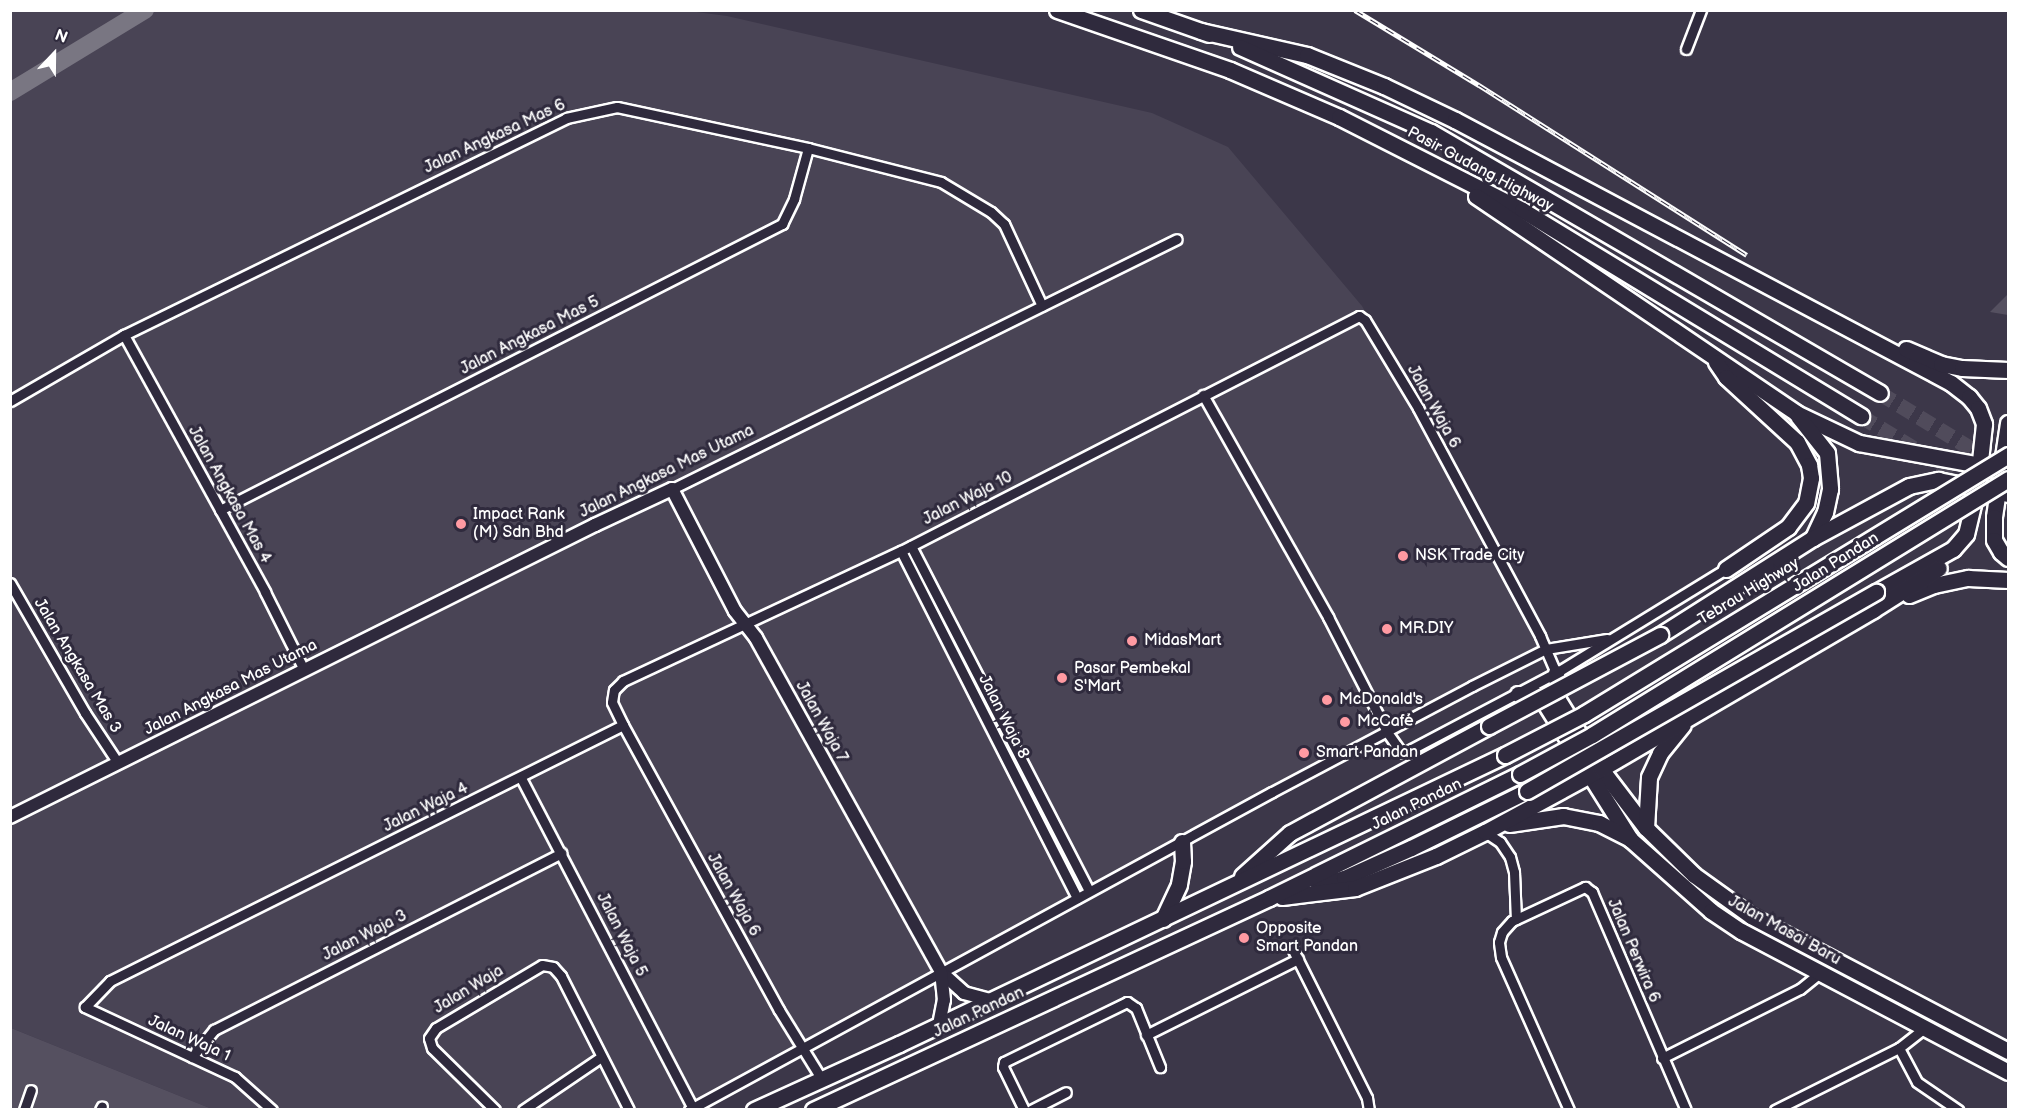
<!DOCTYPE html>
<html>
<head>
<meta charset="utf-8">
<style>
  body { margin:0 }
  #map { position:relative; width:2019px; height:1120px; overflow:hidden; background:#3c3749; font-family:"Balsamiq Sans",sans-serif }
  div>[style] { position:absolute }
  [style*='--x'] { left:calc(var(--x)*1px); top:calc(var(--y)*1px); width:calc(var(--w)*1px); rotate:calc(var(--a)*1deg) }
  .built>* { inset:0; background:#494455 }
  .green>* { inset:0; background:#555060 }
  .river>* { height:18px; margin:-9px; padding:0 9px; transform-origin:9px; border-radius:9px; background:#797682 }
  .trunk-tunnel>* { height:15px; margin-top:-7.5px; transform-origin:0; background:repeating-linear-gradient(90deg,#504b5b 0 15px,transparent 0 23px) }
  .roads { filter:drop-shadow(2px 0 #fff) drop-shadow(-2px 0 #fff) drop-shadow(0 2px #fff) drop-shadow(0 -2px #fff) }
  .minor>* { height:9px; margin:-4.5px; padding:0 4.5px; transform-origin:4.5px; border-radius:4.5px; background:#2f2a3d }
  .tertiary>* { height:12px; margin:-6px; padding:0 6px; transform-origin:6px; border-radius:6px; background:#2f2a3d }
  .primary>* { height:15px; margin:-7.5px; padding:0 7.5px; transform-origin:7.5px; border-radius:7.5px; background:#2f2a3d }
  .trunk>* { height:15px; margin:-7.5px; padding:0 7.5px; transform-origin:7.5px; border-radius:7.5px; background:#2f2a3d }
  .rail>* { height:5px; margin-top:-2.5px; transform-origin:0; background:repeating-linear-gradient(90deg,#2f2a3d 0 9px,#fff 0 18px); box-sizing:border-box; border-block:2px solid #fff }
  .bridges { filter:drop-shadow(2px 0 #fff) drop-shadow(-2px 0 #fff) drop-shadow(0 2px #fff) drop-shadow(0 -2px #fff) }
  .trunk-bridge>* { height:15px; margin:-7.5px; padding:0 7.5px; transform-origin:7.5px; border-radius:7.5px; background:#2f2a3d }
  .dots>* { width:16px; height:16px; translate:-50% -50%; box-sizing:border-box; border:3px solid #2f2a3d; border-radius:50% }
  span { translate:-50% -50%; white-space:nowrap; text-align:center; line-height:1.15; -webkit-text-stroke:6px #2f2a3d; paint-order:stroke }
  .street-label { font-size:16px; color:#fff }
  .poi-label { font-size:16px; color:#fff }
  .left { translate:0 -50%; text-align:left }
  .frame { position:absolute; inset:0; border:12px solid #fff; pointer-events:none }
  .north { position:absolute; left:24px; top:24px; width:60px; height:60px; -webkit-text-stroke:4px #2f2a3d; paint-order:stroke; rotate:22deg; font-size:16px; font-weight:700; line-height:24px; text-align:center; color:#fff }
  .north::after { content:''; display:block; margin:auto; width:21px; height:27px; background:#fff; clip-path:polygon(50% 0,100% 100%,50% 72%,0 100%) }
</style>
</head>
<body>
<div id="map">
  <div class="built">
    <div style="clip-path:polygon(10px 11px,689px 11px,727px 16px,1152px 113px,1228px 147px,1362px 306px,1544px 648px,1092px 884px,697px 1109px,212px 1109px,11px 1028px)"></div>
  </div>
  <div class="green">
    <div style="clip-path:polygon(2008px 294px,2008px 315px,1990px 312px)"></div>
    <div style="clip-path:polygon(11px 1028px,212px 1109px,11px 1109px)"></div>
  </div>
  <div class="river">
    <div style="--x:10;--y:92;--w:158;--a:-31.3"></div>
  </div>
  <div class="trunk-tunnel">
    <div style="--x:1880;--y:393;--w:129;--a:31.3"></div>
    <div style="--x:1861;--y:416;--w:172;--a:31.2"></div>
  </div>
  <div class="roads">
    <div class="minor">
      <div style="--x:1686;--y:49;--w:42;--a:-69"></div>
      <div style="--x:124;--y:335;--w:293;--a:61.2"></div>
      <div style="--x:265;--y:592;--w:87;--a:63.4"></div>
      <div style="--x:1203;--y:395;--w:255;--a:60.6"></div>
      <div style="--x:1328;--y:617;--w:129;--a:62.8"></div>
      <div style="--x:1387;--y:732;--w:24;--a:55"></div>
      <div style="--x:1401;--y:752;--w:3;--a:18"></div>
      <div style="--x:1404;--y:753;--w:172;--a:-27.8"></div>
      <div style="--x:1556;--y:673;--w:199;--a:-31.5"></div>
      <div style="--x:10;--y:401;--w:132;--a:-30.1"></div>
      <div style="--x:124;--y:335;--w:492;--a:-26.1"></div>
      <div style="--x:566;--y:118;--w:52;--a:-12.2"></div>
      <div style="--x:617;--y:107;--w:195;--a:12.1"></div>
      <div style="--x:808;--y:148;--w:137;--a:14.3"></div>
      <div style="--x:941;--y:182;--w:58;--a:31"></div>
      <div style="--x:991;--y:212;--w:18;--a:43"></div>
      <div style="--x:1004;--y:224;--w:90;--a:65.1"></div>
      <div style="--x:672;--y:489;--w:563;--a:-26.34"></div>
      <div style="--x:220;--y:510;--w:631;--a:-26.97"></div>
      <div style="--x:782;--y:224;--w:28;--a:-64"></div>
      <div style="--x:794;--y:199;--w:53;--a:-74.6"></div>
      <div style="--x:911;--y:546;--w:388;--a:62.7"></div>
      <div style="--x:901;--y:551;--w:389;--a:63.1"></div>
      <div style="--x:10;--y:583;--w:150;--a:60"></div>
      <div style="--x:85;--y:713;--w:60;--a:56.6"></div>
      <div style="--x:521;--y:778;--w:371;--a:62.5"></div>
      <div style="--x:1485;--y:832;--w:18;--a:34"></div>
      <div style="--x:1500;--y:842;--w:18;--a:56"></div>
      <div style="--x:1510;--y:857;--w:16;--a:75"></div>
      <div style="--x:1514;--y:872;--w:47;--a:87.6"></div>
      <div style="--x:1291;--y:946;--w:170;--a:63.4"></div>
      <div style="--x:1367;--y:1098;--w:12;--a:81"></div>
      <div style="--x:1146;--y:1035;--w:170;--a:-26.6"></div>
      <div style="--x:1899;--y:1048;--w:38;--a:62"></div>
      <div style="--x:1917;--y:1082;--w:50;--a:34.3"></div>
      <div style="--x:192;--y:1057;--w:35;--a:-51"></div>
      <div style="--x:214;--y:1030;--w:390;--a:-27"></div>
      <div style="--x:1662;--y:1058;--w:154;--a:-26.6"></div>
      <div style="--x:1800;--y:989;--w:27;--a:-39"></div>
      <div style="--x:821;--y:1078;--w:80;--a:-121.7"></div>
      <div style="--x:779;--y:1010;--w:325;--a:-118.7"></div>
      <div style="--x:623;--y:725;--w:25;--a:-116"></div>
      <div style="--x:612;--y:702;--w:12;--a:-81"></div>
      <div style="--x:614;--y:690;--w:13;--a:-45"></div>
      <div style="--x:623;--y:681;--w:307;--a:-25.1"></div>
      <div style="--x:901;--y:551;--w:515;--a:-27.16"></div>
      <div style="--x:1359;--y:316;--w:7;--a:34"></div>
      <div style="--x:1365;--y:320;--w:103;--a:58.9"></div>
      <div style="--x:1418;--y:408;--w:259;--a:61.8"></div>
      <div style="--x:1540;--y:636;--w:40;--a:66.6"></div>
      <div style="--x:24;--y:1110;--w:21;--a:-71"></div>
      <div style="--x:100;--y:1110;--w:4;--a:-63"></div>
      <div style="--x:272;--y:1110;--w:50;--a:-138.3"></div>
      <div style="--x:235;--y:1077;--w:166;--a:-155"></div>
      <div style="--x:85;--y:1007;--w:36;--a:-46"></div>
      <div style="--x:110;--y:981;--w:573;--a:-26.52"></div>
      <div style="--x:495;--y:1110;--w:88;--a:-135.5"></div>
      <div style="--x:432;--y:1048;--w:10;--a:-107"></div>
      <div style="--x:429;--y:1038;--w:12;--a:-55"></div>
      <div style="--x:436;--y:1028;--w:123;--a:-30.7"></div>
      <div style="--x:542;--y:965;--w:11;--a:10"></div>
      <div style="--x:553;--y:967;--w:12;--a:48"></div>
      <div style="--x:561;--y:976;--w:150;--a:63.1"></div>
      <div style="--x:523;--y:1110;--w:94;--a:-34.2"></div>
      <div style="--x:689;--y:1110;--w:664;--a:-28.61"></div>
      <div style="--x:1272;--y:792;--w:226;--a:-27.9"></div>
      <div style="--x:1472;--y:686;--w:83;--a:-26.6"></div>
      <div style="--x:1546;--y:649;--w:62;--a:-9.3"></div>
      <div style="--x:1024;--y:1110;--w:48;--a:-116"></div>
      <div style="--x:1003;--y:1067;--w:5;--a:-79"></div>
      <div style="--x:1004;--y:1062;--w:137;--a:-26"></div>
      <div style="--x:1127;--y:1002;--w:11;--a:34"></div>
      <div style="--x:1136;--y:1008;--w:64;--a:67.9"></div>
      <div style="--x:1031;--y:1110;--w:39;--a:-27"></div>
      <div style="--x:1569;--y:1110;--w:167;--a:-114"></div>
      <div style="--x:1501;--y:957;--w:15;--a:-98"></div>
      <div style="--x:1499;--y:942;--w:10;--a:-73"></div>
      <div style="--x:1502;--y:932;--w:15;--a:-48"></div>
      <div style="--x:1512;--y:921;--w:81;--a:-25"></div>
      <div style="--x:1585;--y:887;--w:9;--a:36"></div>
      <div style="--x:1592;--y:892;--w:237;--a:66.7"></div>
      <div style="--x:1775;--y:1110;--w:139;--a:-26.6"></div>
      <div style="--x:1899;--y:1048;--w:34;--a:-38"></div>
    </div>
    <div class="tertiary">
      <div style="--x:10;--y:817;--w:654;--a:-26.53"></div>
      <div style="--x:595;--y:525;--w:85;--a:-25.1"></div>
      <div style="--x:672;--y:489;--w:137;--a:62.7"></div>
      <div style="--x:735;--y:611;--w:34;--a:52"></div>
      <div style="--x:756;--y:638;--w:382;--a:61"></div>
      <div style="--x:941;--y:972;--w:31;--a:42"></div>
      <div style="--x:964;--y:993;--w:28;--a:15"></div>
      <div style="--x:939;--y:1025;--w:25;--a:-79"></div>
      <div style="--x:944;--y:1000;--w:28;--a:-96"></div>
    </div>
    <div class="primary">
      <div style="--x:1556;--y:673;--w:27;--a:86"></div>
      <div style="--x:1558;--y:700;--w:81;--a:58.1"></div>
      <div style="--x:1601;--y:769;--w:74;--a:52.7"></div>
      <div style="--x:1646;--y:828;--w:67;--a:44.4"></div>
      <div style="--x:1694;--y:875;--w:70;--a:35.7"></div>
      <div style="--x:1751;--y:916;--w:290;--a:27.7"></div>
      <div style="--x:1518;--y:694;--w:17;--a:0"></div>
      <div style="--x:1535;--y:694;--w:7;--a:27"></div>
      <div style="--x:1541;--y:697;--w:168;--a:57.9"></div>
      <div style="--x:1630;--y:839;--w:108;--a:41.6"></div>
      <div style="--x:1711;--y:911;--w:36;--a:34"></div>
      <div style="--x:1741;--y:931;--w:302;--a:27.8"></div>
    </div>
    <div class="trunk">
      <div style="--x:1057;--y:10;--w:183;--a:19.1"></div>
      <div style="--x:1230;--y:70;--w:119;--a:23.3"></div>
      <div style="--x:1339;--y:117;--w:205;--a:26.9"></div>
      <div style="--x:1522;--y:210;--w:397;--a:31.3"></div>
      <div style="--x:1141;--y:10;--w:72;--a:19.4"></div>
      <div style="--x:1201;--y:31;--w:109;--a:12.8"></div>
      <div style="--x:1307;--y:55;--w:83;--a:21.9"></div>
      <div style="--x:1384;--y:86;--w:79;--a:25.6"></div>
      <div style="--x:1455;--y:120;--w:561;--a:27.93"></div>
      <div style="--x:1951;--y:383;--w:23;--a:38"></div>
      <div style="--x:1969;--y:397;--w:14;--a:51"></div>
      <div style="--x:1978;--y:408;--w:17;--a:69"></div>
      <div style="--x:1984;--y:424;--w:64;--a:96.2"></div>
      <div style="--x:1977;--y:488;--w:47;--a:103.4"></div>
      <div style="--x:1966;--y:534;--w:20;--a:131"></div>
      <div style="--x:1953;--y:549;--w:88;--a:150.8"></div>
      <div style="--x:1240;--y:47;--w:209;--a:24"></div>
      <div style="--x:1431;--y:132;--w:519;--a:30.17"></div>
      <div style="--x:1476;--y:196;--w:387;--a:34.1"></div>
      <div style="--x:1796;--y:413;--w:70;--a:25.5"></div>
      <div style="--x:1859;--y:443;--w:151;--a:10.3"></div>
      <div style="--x:1906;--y:349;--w:38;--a:23"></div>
      <div style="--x:1941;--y:364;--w:21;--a:11"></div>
      <div style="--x:1962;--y:368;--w:46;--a:2.5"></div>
      <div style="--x:1716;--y:362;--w:18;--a:56"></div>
      <div style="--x:1726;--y:377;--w:96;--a:42.5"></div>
      <div style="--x:1797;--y:442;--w:26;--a:62"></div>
      <div style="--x:1809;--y:465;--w:13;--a:81"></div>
      <div style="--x:1811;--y:478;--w:25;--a:101"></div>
      <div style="--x:1806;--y:503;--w:30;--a:127"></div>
      <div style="--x:1788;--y:527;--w:75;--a:145.9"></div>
      <div style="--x:1798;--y:416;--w:47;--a:51.9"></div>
      <div style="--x:1827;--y:453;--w:36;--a:85"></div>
      <div style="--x:1830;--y:489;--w:24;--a:102"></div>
      <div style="--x:1825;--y:512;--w:29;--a:115"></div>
      <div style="--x:2008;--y:423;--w:95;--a:98.5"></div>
      <div style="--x:1994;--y:517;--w:23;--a:90"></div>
      <div style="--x:1994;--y:540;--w:14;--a:60"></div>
      <div style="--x:2001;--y:552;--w:9;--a:41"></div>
      <div style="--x:1909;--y:595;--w:27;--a:-22"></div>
      <div style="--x:1934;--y:585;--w:35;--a:-12"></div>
      <div style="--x:1968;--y:578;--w:40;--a:2.9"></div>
      <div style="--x:1660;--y:635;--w:181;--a:-32.4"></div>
      <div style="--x:1813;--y:538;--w:109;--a:-28.4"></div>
      <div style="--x:1909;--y:486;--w:30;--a:-12"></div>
      <div style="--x:1938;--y:480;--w:71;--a:11.3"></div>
      <div style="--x:1509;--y:824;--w:55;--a:-8.4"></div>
      <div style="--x:1563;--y:816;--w:37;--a:11"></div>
      <div style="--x:1599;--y:823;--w:35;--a:27"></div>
      <div style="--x:1646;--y:828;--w:51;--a:-86.6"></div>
      <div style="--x:1649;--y:777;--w:26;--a:-65"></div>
      <div style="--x:1660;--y:753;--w:36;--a:-51"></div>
      <div style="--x:1242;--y:876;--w:64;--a:-41.9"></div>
      <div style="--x:1290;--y:833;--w:226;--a:-28.3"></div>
      <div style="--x:1318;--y:885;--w:27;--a:-15"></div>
      <div style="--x:1344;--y:878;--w:73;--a:-24.1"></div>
      <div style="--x:1411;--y:848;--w:129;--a:-26.2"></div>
      <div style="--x:1282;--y:897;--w:74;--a:-7"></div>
      <div style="--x:1355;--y:888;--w:87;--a:-21.6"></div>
      <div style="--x:1436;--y:856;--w:55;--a:-26.1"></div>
      <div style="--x:1485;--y:832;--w:132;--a:-28.5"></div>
      <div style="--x:1601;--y:769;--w:315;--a:-30.3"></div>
      <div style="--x:1873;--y:610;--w:78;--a:-32.5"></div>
      <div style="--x:1163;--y:919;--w:38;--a:-65"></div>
      <div style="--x:1179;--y:884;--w:23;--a:-80"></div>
      <div style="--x:1183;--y:861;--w:19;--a:-93"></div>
      <div style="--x:754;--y:1110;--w:159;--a:-24.5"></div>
      <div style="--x:899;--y:1044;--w:671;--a:-25.5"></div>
      <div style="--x:813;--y:1110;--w:503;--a:-24.93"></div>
      <div style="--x:1269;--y:898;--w:280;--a:-26.3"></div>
    </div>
  </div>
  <div class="rail">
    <div style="--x:1355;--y:10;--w:145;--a:31.2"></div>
    <div style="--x:1479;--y:85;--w:317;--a:32.4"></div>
  </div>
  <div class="bridges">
    <div class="trunk-bridge">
      <div style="--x:1489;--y:726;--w:194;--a:-28"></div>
      <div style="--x:1505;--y:755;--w:89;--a:-27.4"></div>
      <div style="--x:1584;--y:714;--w:497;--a:-31.4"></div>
      <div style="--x:1520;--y:774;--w:82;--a:-28.4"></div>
      <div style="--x:1592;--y:735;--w:488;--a:-31.6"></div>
      <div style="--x:1527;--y:791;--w:402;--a:-29.7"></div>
    </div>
  </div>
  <div class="dots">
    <div style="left:461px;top:524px;background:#ff9aa2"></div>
    <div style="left:1403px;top:556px;background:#ff9aa2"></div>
    <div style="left:1387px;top:629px;background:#ff9aa2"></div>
    <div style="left:1132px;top:641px;background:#ff9aa2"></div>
    <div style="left:1062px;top:678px;background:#ff9aa2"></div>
    <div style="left:1327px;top:700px;background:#ff9aa2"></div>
    <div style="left:1345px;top:722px;background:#ff9aa2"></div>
    <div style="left:1304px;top:753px;background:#ff9aa2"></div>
    <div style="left:1244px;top:938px;background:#ff9aa2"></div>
  </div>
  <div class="street-label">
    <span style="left:495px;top:137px;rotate:-25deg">Jalan Angkasa Mas 6</span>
    <span style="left:1480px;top:170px;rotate:28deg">Pasir Gudang Highway</span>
    <span style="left:530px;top:336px;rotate:-27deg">Jalan Angkasa Mas 5</span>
    <span style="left:1433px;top:407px;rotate:61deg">Jalan Waja 6</span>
    <span style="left:667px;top:472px;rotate:-26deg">Jalan Angkasa Mas Utama</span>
    <span style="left:229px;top:495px;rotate:61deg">Jalan Angkasa Mas 4</span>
    <span style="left:968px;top:499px;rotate:-27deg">Jalan Waja 10</span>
    <span style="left:1836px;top:563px;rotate:-32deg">Jalan Pandan</span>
    <span style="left:1749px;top:592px;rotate:-31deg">Tebrau Highway</span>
    <span style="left:77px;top:666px;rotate:59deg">Jalan Angkasa Mas 3</span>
    <span style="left:231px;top:688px;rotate:-27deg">Jalan Angkasa Mas Utama</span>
    <span style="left:1003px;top:717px;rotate:63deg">Jalan Waja 8</span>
    <span style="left:821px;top:722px;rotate:61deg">Jalan Waja 7</span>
    <span style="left:1417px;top:805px;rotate:-26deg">Jalan Pandan</span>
    <span style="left:426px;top:808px;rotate:-26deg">Jalan Waja 4</span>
    <span style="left:733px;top:895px;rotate:61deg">Jalan Waja 6</span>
    <span style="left:1784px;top:931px;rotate:29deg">Jalan Masai Baru</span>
    <span style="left:621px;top:935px;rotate:63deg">Jalan Waja 5</span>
    <span style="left:365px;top:936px;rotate:-27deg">Jalan Waja 3</span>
    <span style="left:1633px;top:951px;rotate:67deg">Jalan Perwira 6</span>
    <span style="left:469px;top:990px;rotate:-31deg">Jalan Waja</span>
    <span style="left:979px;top:1013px;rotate:-25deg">Jalan Pandan</span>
    <span style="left:189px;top:1039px;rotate:25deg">Jalan Waja 1</span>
  </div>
  <div class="poi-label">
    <span class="left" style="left:473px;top:524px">Impact Rank<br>(M) Sdn Bhd</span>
    <span class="left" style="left:1415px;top:556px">NSK Trade City</span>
    <span class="left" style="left:1399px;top:629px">MR.DIY</span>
    <span class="left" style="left:1144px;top:641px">MidasMart</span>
    <span class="left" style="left:1074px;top:678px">Pasar Pembekal<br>S'Mart</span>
    <span class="left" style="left:1339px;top:700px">McDonald's</span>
    <span class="left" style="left:1357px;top:722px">McCafé</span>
    <span class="left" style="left:1316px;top:753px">Smart Pandan</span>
    <span class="left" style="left:1256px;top:938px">Opposite<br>Smart Pandan</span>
  </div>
  <div class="frame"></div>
  <div class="north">N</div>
</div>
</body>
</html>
